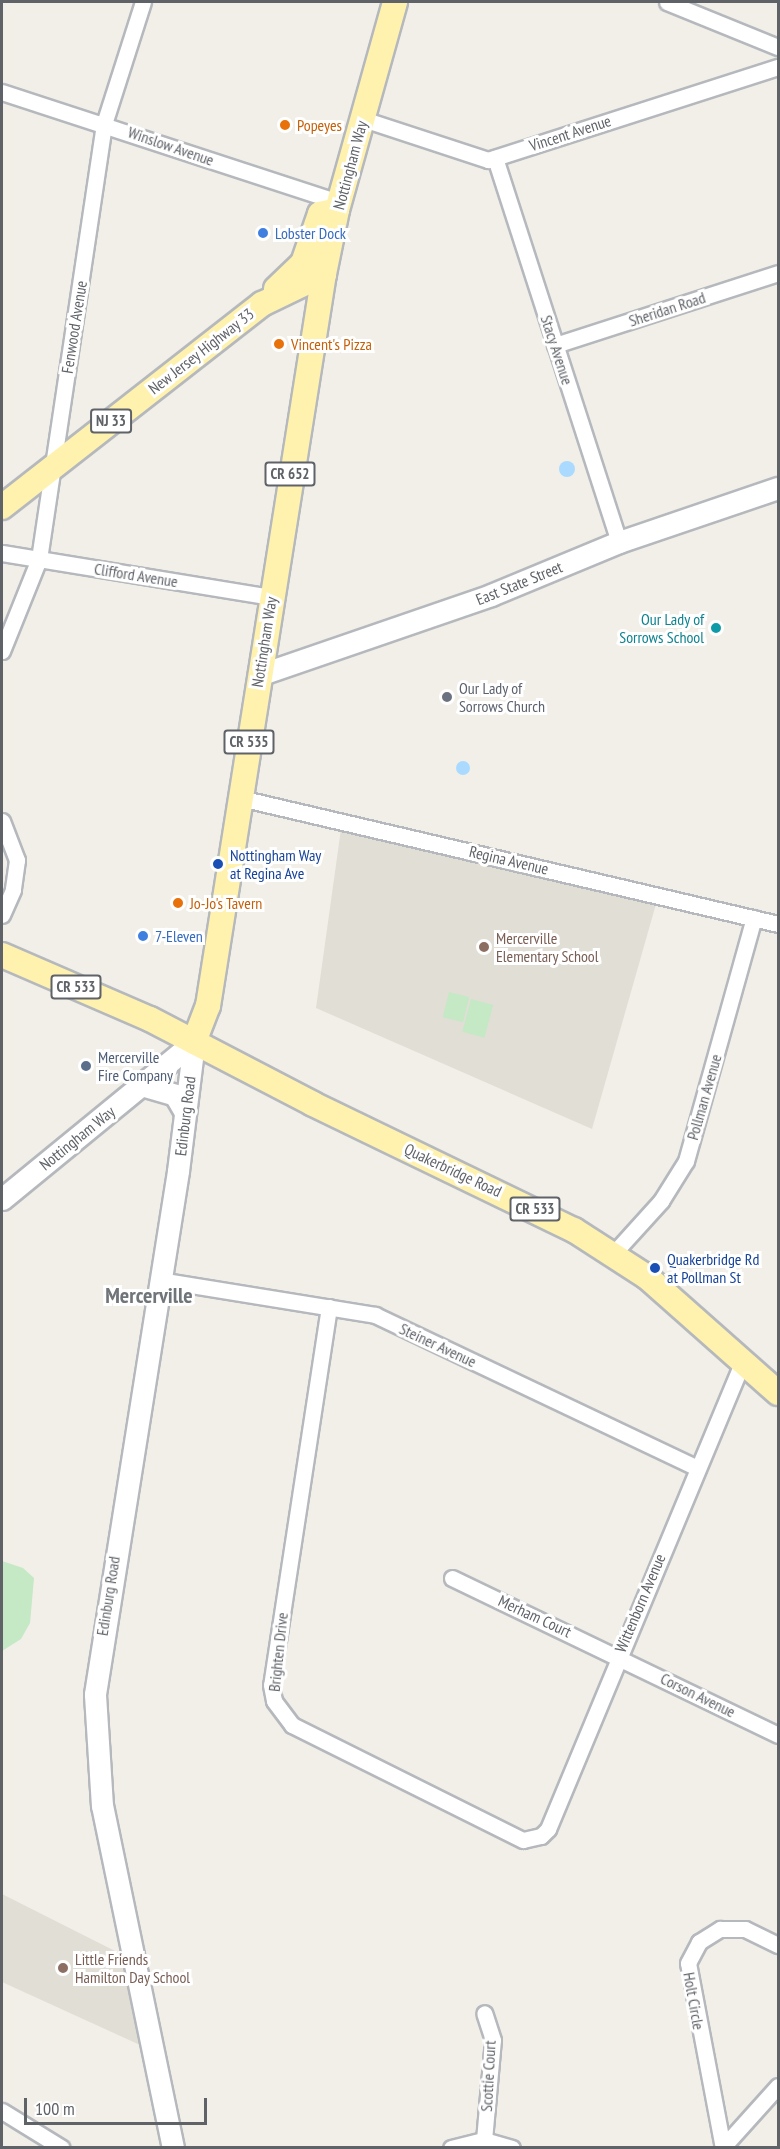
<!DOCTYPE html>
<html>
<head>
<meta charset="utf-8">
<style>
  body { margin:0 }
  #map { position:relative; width:780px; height:2149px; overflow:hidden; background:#f1efe8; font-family:"PT Sans Narrow",sans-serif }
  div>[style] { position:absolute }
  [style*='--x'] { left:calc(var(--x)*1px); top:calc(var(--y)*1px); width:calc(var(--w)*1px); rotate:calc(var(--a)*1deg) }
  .education>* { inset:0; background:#e1ded6 }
  .green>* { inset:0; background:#c5e8c5; transform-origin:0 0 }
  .water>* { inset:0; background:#aadaff }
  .round { border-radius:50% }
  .roads { filter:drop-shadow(2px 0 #b5b8bc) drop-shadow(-2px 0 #b5b8bc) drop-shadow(0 2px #b5b8bc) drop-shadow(0 -2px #b5b8bc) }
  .street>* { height:15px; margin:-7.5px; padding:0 7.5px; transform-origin:7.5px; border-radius:7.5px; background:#fff }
  .secondary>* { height:21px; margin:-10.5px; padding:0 10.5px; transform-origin:10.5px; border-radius:10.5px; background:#fff }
  .primary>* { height:24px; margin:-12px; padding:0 12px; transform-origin:12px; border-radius:12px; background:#fff2af }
  .dots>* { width:16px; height:16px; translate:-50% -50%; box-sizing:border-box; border:3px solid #fff; border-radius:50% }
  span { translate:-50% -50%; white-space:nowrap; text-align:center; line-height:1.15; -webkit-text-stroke:6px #fff; paint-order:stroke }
  .shield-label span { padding:2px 4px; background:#fff; border:2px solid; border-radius:4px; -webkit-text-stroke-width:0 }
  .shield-label { font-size:15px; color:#5f6368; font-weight:700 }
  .food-label { font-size:16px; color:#c56008 }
  .left { translate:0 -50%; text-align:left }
  .street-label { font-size:16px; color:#5f6368 }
  .shop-label { font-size:16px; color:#366cbe }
  .culture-label { font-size:16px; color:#0d838f }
  .right { translate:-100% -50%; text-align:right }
  .worship-label { font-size:16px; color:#5b616d }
  .transit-label { font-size:16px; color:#164399 }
  .education-label { font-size:16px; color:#785e54 }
  .service-label { font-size:16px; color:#4e5e75 }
  .district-label { font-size:22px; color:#70757a; font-weight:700 }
  .frame { position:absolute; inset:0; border:3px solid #5f6368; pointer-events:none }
  .scale { position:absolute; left:24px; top:2098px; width:183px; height:27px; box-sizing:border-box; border:3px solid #5f6368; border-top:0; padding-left:8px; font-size:18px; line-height:21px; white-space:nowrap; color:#5f6368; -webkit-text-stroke:4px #fff; paint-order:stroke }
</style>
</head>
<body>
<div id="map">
  <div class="education">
    <div style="clip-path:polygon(341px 829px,656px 904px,592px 1129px,316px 1008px)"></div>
    <div style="clip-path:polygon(2px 1894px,121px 1954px,140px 2045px,2px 1982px)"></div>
  </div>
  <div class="green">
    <div style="left:449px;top:992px;width:21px;height:26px;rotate:14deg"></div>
    <div style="left:471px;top:999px;width:23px;height:34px;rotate:15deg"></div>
    <div style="clip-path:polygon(2px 1561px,23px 1568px,34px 1578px,30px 1623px,21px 1639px,2px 1651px)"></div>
  </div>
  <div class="water">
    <div class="round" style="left:559px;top:461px;width:16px;height:16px"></div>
    <div class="round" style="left:456px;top:761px;width:14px;height:14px"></div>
  </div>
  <div class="roads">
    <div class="street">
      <div style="--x:667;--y:2;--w:120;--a:22.1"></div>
      <div style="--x:2;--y:92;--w:354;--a:18.1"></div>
      <div style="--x:363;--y:119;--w:132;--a:18.2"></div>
      <div style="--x:488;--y:160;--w:305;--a:-17.8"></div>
      <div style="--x:495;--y:158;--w:404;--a:72.1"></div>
      <div style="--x:555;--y:345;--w:234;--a:-17.9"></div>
      <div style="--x:2;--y:553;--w:272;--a:9.3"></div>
      <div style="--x:2;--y:651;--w:99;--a:-68.1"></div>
      <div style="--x:39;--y:559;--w:440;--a:-81.5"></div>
      <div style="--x:104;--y:124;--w:128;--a:-72.3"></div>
      <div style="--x:240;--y:798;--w:553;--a:13.18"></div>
      <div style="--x:2;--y:821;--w:42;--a:69"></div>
      <div style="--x:17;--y:860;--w:30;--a:98"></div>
      <div style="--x:13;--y:890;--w:27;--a:114"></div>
      <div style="--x:613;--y:1254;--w:72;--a:-47.8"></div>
      <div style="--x:661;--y:1201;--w:47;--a:-58"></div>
      <div style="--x:686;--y:1161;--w:252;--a:-74.4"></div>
      <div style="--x:160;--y:1280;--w:218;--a:9.2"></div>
      <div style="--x:375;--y:1315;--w:357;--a:25.4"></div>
      <div style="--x:329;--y:1307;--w:382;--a:98.7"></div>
      <div style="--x:271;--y:1685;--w:16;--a:79"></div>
      <div style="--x:274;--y:1701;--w:30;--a:53"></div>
      <div style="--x:292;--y:1725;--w:258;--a:26.5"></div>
      <div style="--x:523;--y:1840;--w:18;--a:-13"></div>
      <div style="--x:541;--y:1836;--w:10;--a:-45"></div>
      <div style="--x:548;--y:1829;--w:507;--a:-67.38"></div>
      <div style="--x:452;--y:1578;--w:362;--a:25.7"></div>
      <div style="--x:2;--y:2111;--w:70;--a:31.7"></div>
      <div style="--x:484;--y:2140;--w:100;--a:-84.9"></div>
      <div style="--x:493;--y:2040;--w:28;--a:-108"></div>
      <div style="--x:723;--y:2147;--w:82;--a:-48"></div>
      <div style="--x:451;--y:2148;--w:34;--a:-14"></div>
      <div style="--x:484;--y:2140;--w:29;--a:16"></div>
      <div style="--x:723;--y:2148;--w:188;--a:-100.7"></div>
      <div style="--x:688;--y:1963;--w:24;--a:-62"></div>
      <div style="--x:699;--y:1942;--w:25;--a:-32"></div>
      <div style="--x:720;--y:1929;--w:25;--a:0"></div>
      <div style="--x:745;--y:1929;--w:37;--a:26"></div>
    </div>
    <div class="secondary">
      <div style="--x:259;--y:675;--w:245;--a:-19"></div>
      <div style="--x:491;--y:595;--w:139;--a:-22.5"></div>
      <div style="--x:619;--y:542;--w:168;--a:-18.8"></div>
      <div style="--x:141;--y:1085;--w:35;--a:16"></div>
      <div style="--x:175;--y:1095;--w:20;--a:60"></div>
      <div style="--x:2;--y:1199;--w:248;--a:-39.3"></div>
      <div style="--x:173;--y:2148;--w:349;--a:-101.7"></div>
      <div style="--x:102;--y:1806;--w:112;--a:-93.6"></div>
      <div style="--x:95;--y:1694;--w:530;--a:-80.98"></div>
      <div style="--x:178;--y:1171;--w:130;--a:-82.9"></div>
    </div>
    <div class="primary">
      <div style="--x:276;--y:289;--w:37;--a:-44"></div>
      <div style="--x:303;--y:263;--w:52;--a:-70.9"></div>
      <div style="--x:320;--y:214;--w:17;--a:-13"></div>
      <div style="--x:2;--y:507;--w:330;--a:-38"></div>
      <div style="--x:262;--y:304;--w:69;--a:-25.8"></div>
      <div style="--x:2;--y:955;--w:161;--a:23.4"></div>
      <div style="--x:150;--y:1019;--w:184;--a:27.5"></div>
      <div style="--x:313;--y:1104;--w:290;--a:25.8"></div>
      <div style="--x:574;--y:1230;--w:87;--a:32.8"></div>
      <div style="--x:647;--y:1277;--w:175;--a:41.5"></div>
      <div style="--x:194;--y:1042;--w:39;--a:-69"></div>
      <div style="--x:208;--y:1006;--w:741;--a:-81"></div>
      <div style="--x:324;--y:274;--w:65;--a:-78.5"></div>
      <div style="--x:337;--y:210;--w:216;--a:-74.4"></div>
    </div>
  </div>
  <div class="dots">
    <div style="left:285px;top:125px;background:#e8710a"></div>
    <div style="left:263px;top:233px;background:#3f7fe0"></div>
    <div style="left:279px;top:344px;background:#e8710a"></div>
    <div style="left:716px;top:628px;background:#0f9aa8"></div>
    <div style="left:447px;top:697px;background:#6b7280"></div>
    <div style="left:218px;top:864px;background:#1a4fb4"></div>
    <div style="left:178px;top:903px;background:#e8710a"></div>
    <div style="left:143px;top:936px;background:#3f7fe0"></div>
    <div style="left:484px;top:947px;background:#8d6e63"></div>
    <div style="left:86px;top:1066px;background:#5c6f8a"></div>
    <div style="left:655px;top:1268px;background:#1a4fb4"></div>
    <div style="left:63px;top:1968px;background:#8d6e63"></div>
  </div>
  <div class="shield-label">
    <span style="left:111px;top:421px">NJ 33</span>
    <span style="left:290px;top:474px">CR 652</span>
    <span style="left:249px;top:742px">CR 535</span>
    <span style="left:76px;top:987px">CR 533</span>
    <span style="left:535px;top:1209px">CR 533</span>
  </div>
  <div class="food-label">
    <span class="left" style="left:297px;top:125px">Popeyes</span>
    <span class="left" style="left:291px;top:344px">Vincent's Pizza</span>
    <span class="left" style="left:190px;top:903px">Jo-Jo's Tavern</span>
  </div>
  <div class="street-label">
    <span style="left:570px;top:133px;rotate:-18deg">Vincent Avenue</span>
    <span style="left:171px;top:146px;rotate:19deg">Winslow Avenue</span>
    <span style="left:350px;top:165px;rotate:-75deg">Nottingham Way</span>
    <span style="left:667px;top:309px;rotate:-18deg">Sheridan Road</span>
    <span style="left:74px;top:327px;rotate:-81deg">Fenwood Avenue</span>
    <span style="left:557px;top:350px;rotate:72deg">Stacy Avenue</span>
    <span style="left:201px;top:351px;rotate:-38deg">New Jersey Highway 33</span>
    <span style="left:136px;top:575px;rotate:9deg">Clifford Avenue</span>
    <span style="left:519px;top:583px;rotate:-22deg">East State Street</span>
    <span style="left:264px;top:642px;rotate:-81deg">Nottingham Way</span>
    <span style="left:509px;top:860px;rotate:13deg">Regina Avenue</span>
    <span style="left:704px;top:1097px;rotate:-74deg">Pollman Avenue</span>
    <span style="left:185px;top:1116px;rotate:-83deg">Edinburg Road</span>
    <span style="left:77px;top:1138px;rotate:-39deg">Nottingham Way</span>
    <span style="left:453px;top:1170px;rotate:25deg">Quakerbridge Road</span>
    <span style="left:438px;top:1345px;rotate:25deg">Steiner Avenue</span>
    <span style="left:108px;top:1596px;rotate:-81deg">Edinburg Road</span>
    <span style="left:640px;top:1603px;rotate:-67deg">Wittenborn Avenue</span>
    <span style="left:535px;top:1616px;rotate:25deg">Merham Court</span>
    <span style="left:278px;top:1652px;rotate:-84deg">Brighten Drive</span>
    <span style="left:698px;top:1695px;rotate:26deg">Corson Avenue</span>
    <span style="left:694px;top:2001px;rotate:80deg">Holt Circle</span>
    <span style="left:488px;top:2076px;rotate:-87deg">Scottie Court</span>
  </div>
  <div class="shop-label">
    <span class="left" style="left:275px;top:233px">Lobster Dock</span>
    <span class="left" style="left:155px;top:936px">7-Eleven</span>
  </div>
  <div class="culture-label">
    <span class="right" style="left:704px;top:628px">Our Lady of<br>Sorrows School</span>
  </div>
  <div class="worship-label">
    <span class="left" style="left:459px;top:697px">Our Lady of<br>Sorrows Church</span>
  </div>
  <div class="transit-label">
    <span class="left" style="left:230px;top:864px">Nottingham Way<br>at Regina Ave</span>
    <span class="left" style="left:667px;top:1268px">Quakerbridge Rd<br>at Pollman St</span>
  </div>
  <div class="education-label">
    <span class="left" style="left:496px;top:947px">Mercerville<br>Elementary School</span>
    <span class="left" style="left:75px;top:1968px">Little Friends<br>Hamilton Day School</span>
  </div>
  <div class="service-label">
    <span class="left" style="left:98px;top:1066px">Mercerville<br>Fire Company</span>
  </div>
  <div class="district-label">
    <span style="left:149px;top:1296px">Mercerville</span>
  </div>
  <div class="frame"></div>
  <div class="scale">100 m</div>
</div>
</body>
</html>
